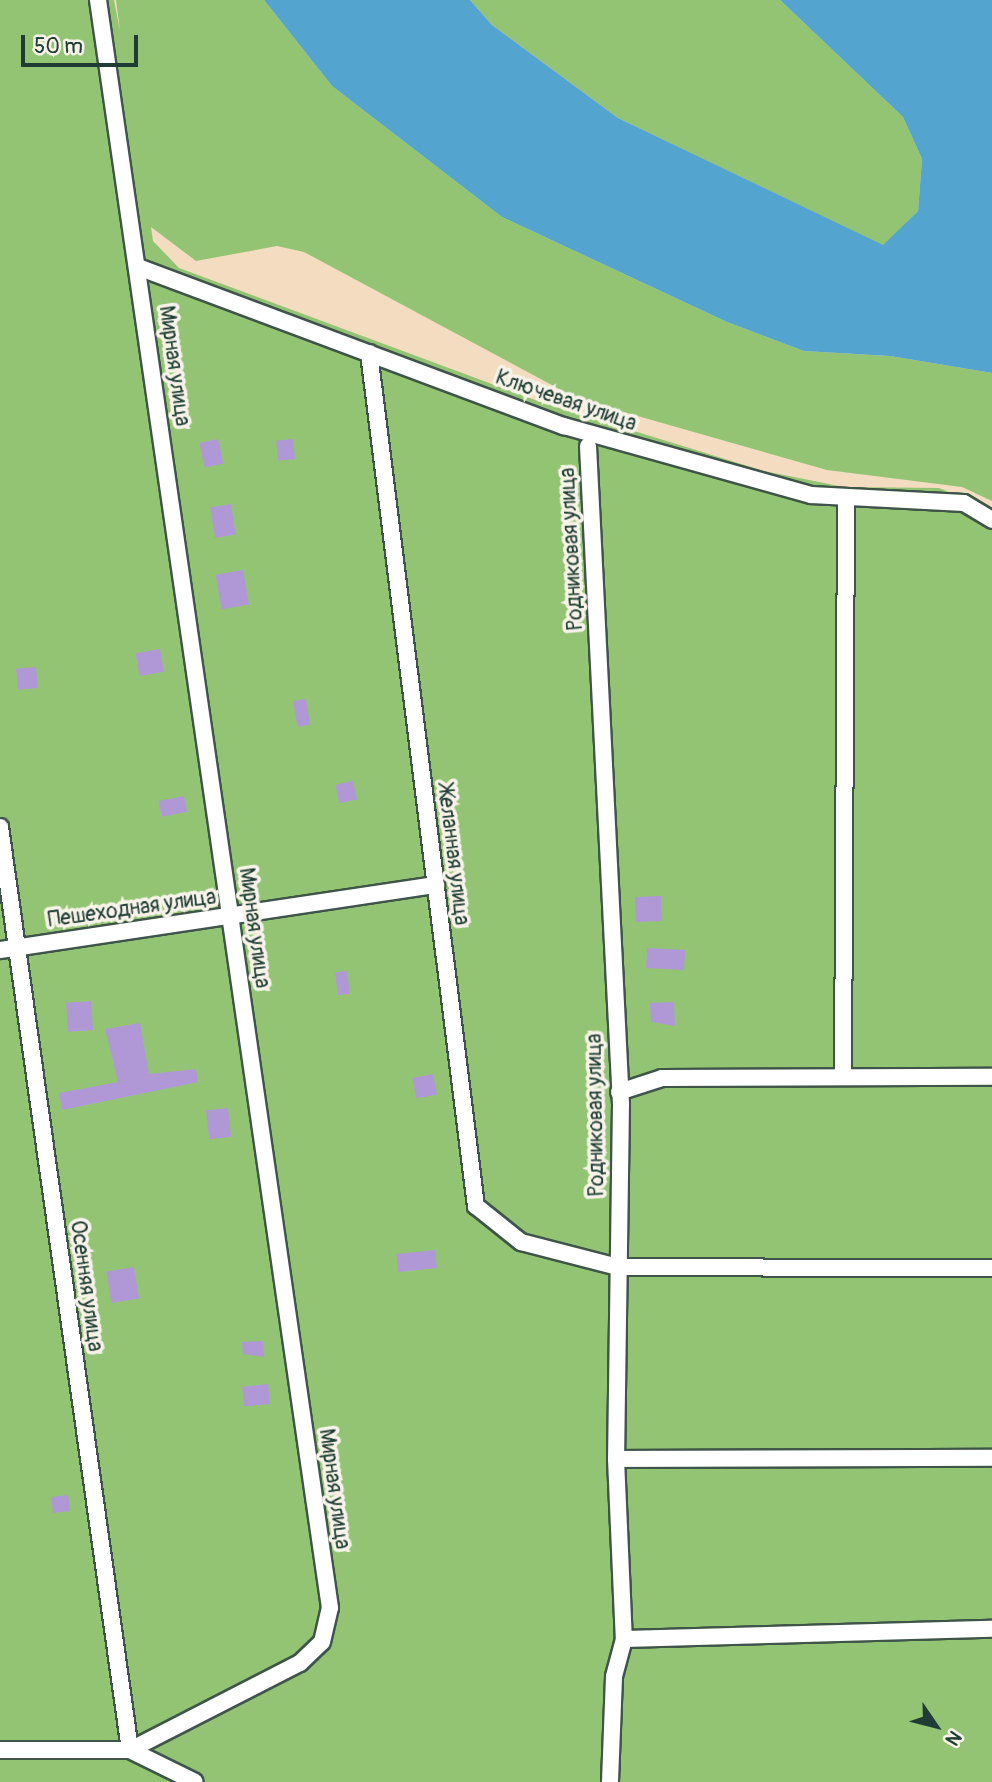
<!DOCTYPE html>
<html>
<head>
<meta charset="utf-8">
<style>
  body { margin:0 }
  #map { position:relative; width:992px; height:1782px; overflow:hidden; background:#f3dcbf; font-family:Pangolin,sans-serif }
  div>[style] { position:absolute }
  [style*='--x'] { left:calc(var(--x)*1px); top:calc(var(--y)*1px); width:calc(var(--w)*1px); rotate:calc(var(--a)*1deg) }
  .green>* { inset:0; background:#93c474 }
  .water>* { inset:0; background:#53a4ce }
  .building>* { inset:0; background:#b098d7; transform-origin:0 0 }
  .roads { filter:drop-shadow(2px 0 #3f5549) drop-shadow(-2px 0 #3f5549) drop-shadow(0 2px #3f5549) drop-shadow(0 -2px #3f5549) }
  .street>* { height:16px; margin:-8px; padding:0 8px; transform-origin:8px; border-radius:8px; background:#fff }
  span { translate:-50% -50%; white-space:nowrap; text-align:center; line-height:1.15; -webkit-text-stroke:7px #f7f3e8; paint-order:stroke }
  .street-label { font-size:21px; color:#1f3d34 }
  .north { position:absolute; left:901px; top:1691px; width:70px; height:70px; -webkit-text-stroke:5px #f7f3e8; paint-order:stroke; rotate:125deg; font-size:19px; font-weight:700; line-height:28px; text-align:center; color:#1f3d34 }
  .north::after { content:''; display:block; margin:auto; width:24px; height:32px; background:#1f3d34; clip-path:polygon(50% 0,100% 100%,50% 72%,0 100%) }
  .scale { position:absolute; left:21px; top:35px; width:117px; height:32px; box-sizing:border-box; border:4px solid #1f3d34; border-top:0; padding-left:9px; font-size:21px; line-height:24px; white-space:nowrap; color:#1f3d34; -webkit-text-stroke:5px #f7f3e8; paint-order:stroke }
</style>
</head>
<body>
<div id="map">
  <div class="green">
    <div style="clip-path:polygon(0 0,114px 0,120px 31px,116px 0,264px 0,332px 86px,502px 217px,727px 322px,804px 351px,890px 356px,992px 373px,992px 501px,962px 487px,827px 470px,578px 399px,304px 252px,277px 246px,196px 261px,151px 227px,153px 241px,179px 268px,543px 403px,764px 471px,844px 487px,939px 488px,992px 509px,992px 1782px,0 1782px)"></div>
    <div style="clip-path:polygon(470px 0,780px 0,903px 117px,922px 159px,918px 211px,883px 246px,618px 118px,492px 25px)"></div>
  </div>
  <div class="water">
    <div style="clip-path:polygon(264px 0,470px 0,492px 25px,618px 118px,883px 245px,918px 211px,922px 159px,903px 117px,780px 0,992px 0,992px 373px,890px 356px,804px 351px,727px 322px,502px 217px,332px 86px)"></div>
  </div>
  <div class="building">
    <div style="left:218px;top:439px;width:25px;height:19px;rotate:78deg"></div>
    <div style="left:293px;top:439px;width:20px;height:17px;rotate:84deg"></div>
    <div style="left:231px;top:504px;width:31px;height:21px;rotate:81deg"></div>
    <div style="left:243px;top:570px;width:35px;height:28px;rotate:80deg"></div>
    <div style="left:160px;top:649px;width:23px;height:25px;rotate:80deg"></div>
    <div style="left:36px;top:667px;width:21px;height:20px;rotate:85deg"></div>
    <div style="left:306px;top:699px;width:26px;height:13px;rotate:81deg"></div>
    <div style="left:353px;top:781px;width:19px;height:18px;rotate:78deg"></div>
    <div style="left:184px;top:796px;width:16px;height:26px;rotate:79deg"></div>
    <div style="left:661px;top:896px;width:25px;height:26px;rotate:88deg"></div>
    <div style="left:647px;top:948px;width:38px;height:20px;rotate:3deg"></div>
    <div style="left:347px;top:971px;width:23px;height:12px;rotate:83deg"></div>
    <div style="left:91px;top:1001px;width:29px;height:25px;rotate:86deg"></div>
    <div style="clip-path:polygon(674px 1002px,675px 1026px,651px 1022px,650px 1003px)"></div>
    <div style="clip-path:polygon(140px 1023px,149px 1074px,196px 1069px,198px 1082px,62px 1110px,59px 1093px,118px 1082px,105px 1029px)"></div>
    <div style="left:433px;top:1074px;width:21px;height:21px;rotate:79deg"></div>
    <div style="left:228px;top:1108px;width:29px;height:22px;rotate:84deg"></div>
    <div style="left:435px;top:1250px;width:18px;height:39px;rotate:84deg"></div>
    <div style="left:134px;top:1267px;width:32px;height:28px;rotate:81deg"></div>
    <div style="clip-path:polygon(263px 1341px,264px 1357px,243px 1354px,242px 1342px)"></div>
    <div style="left:268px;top:1384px;width:20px;height:26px;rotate:84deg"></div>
    <div style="left:68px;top:1495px;width:16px;height:17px;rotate:83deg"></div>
  </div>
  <div class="roads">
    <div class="street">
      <div style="--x:138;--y:267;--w:455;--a:20.5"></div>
      <div style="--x:564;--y:426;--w:256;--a:15.6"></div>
      <div style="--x:811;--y:495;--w:153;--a:3"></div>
      <div style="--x:964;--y:503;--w:33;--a:31"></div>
      <div style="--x:369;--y:353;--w:860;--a:82.85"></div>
      <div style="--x:476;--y:1206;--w:58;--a:38.7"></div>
      <div style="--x:521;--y:1242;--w:100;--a:14.5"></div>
      <div style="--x:618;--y:1267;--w:374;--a:0.2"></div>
      <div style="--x:588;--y:446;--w:659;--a:87.13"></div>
      <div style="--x:621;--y:1104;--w:355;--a:90.8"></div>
      <div style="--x:616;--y:1459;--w:180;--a:87.5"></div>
      <div style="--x:624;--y:1639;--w:39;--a:105"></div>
      <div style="--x:614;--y:1677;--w:105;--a:92.2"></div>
      <div style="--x:0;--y:827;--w:932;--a:81.98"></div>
      <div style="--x:130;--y:1750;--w:191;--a:-27.1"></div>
      <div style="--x:300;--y:1663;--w:30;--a:-44"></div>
      <div style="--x:322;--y:1642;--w:35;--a:-77"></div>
      <div style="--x:330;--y:1608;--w:1625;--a:-98.21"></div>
      <div style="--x:0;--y:950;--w:441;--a:-8.5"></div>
      <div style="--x:843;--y:1077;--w:576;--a:-89.7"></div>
      <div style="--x:619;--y:1092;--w:45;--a:-18"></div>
      <div style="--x:662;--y:1078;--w:330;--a:-0.2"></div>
      <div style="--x:616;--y:1459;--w:376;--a:-0.2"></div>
      <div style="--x:624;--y:1639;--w:368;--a:-1.6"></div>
      <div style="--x:0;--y:1750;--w:130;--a:0"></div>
      <div style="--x:130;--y:1750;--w:72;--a:26.2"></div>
    </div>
  </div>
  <div class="street-label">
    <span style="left:174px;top:366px;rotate:82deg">Мирная улица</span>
    <span style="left:566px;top:401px;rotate:19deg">Ключевая улица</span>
    <span style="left:572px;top:549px;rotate:-93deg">Родниковая улица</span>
    <span style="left:453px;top:855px;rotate:83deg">Желанная улица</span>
    <span style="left:132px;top:909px;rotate:-8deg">Пешеходная улица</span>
    <span style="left:254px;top:928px;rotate:82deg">Мирная улица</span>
    <span style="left:596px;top:1115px;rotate:-91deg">Родниковая улица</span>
    <span style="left:86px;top:1286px;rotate:82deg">Осенняя улица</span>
    <span style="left:334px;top:1489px;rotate:82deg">Мирная улица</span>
  </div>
  <div class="north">N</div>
  <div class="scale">50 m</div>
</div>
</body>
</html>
